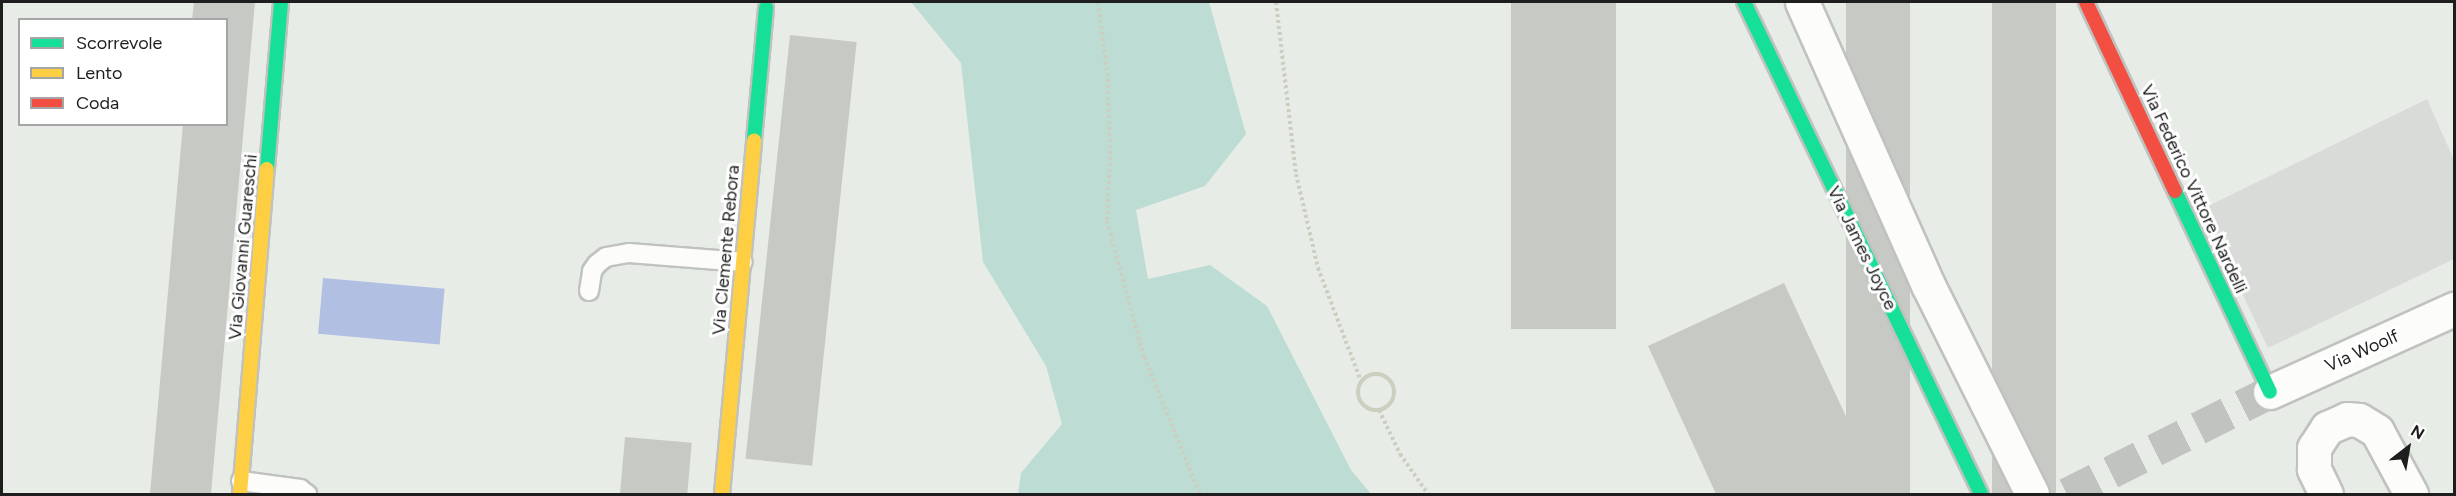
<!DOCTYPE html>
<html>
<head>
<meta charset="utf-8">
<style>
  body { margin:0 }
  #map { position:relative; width:2456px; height:496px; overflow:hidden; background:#e8ece7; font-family:Figtree,sans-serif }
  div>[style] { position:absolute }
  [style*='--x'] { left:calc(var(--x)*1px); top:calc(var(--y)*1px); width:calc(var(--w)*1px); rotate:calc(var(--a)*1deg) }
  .forest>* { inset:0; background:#bddcd4 }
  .pitch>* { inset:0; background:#b0bfe2; transform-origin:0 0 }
  .parking>* { inset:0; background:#d9dbd9 }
  .building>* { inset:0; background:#c6c9c4; transform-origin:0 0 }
  .street-tunnel>* { height:33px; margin-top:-16.5px; transform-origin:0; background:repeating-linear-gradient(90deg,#c0c3bf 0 33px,transparent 0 49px) }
  .path>* { height:4px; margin-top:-2px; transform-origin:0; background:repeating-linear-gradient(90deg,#cbcfc0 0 3px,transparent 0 6px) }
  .path>.ring { margin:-2px; padding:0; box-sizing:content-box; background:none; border:4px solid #cbcfc0; border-radius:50% }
  .roads { filter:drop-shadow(2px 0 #c0c2bf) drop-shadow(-2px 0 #c0c2bf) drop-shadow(0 2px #c0c2bf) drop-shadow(0 -2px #c0c2bf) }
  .lane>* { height:18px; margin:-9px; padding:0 9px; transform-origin:9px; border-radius:9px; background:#fcfcfb }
  .street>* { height:33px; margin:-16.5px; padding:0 16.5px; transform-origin:16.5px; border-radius:16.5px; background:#fcfcfb }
  .fast>* { height:14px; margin:-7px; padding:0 7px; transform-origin:7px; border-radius:7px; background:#16e098 }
  .slow>* { height:14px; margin:-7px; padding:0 7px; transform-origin:7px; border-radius:7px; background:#ffcf43 }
  .jam>* { height:14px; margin:-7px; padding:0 7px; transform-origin:7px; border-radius:7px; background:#f24e42 }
  span { translate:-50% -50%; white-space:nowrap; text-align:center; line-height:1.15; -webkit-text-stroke:6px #fff; paint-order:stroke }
  .street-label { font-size:18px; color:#1e1e1e }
  .frame { position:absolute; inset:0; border:3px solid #1e1e1e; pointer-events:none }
  .legend { position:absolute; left:18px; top:18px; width:210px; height:108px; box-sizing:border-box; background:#fff; border:2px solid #a5a5a5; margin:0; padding:8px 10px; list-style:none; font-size:18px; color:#1e1e1e }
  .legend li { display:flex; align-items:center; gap:12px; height:30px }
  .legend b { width:30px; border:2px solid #a5a5a5 }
  .north { position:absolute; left:2378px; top:418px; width:60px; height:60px; -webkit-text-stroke:4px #fff; paint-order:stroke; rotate:31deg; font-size:16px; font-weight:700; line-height:24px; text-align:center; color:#1e1e1e }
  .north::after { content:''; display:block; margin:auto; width:21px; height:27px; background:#1e1e1e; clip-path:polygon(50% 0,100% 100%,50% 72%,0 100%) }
</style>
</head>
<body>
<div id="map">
  <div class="forest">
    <div style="clip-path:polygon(911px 2px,1209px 2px,1246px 134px,1205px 186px,1136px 210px,1148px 279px,1210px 265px,1267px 306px,1351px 470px,1371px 494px,1018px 494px,1021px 473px,1062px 424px,1046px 366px,983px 262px,961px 63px)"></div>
  </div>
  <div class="pitch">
    <div style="left:323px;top:278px;width:122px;height:56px;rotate:5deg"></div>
  </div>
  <div class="parking">
    <div style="clip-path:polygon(2427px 99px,2454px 160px,2454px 259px,2268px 348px,2202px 209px)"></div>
  </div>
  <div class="building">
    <div style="clip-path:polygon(194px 2px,255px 2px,211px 494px,150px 494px,183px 124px,226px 124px,226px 20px,192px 20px)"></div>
    <div style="left:1511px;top:2px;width:105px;height:327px"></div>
    <div style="left:1846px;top:2px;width:64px;height:542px"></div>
    <div style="left:1992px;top:2px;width:64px;height:547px"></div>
    <div style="left:790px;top:35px;width:67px;height:426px;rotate:6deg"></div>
    <div style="clip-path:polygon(1784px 283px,1882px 494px,1716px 494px,1648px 346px)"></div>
    <div style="left:625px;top:437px;width:67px;height:57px;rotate:5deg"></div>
  </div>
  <div class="street-tunnel">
    <div style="--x:2067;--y:494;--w:227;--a:-26.7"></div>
  </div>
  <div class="path">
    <div style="--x:1098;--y:2;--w:78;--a:82.6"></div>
    <div style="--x:1108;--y:79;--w:78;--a:88.5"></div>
    <div style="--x:1110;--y:157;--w:64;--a:92.7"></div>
    <div style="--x:1107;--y:221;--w:141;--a:74.8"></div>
    <div style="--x:1144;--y:357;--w:148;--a:67.8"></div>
    <div style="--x:1276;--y:2;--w:173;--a:83.4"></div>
    <div style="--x:1296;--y:174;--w:97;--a:76.8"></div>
    <div style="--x:1318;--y:268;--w:121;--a:69.2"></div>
    <div class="ring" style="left:1358px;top:374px;width:32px;height:32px"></div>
    <div style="--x:1379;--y:410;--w:49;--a:64.5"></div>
    <div style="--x:1400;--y:454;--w:49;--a:55"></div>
  </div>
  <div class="roads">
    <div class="lane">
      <div style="--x:589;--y:291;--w:20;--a:-81"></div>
      <div style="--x:592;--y:271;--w:9;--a:-54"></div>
      <div style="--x:597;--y:264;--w:11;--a:-38"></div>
      <div style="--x:606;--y:257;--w:23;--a:-10"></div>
      <div style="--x:629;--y:253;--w:114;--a:4.5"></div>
      <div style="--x:241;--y:481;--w:60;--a:7.7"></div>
      <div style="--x:300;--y:489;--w:9;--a:36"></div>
    </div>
    <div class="street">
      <div style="--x:1802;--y:2;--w:310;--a:66"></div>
      <div style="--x:1928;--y:285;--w:233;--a:63.5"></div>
      <div style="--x:2270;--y:392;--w:202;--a:-24.3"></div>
      <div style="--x:2326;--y:494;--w:28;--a:-116"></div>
      <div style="--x:2314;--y:469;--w:21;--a:-90"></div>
      <div style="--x:2314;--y:448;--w:24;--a:-57"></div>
      <div style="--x:2327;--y:428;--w:22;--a:-24"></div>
      <div style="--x:2347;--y:419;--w:12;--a:5"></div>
      <div style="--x:2359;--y:420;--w:21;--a:31"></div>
      <div style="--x:2377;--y:431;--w:72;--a:61.6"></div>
    </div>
    <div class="fast">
      <div style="--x:1744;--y:2;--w:546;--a:64.28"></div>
      <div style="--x:754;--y:140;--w:133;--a:-84.8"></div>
      <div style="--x:267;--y:169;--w:168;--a:-85.2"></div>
      <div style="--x:2175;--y:191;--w:222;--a:64.7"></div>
    </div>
    <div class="slow">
      <div style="--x:240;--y:494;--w:326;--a:-85.3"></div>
      <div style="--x:722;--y:494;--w:355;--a:-84.8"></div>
    </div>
    <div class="jam">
      <div style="--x:2086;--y:2;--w:209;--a:64.8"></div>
    </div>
  </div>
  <div class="street-label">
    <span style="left:2194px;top:189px;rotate:65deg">Via Federico Vittore Nardelli</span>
    <span style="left:243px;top:247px;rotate:-85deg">Via Giovanni Guareschi</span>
    <span style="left:1862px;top:248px;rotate:64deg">Via James Joyce</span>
    <span style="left:726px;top:250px;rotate:-85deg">Via Clemente Rebora</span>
    <span style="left:2362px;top:351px;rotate:-24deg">Via Woolf</span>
  </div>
  <div class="frame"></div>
  <ul class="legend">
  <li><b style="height:8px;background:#16e098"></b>Scorrevole</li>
  <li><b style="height:8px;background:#ffcf43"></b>Lento</li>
  <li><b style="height:8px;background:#f24e42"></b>Coda</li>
  </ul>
  <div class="north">N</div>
</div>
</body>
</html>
